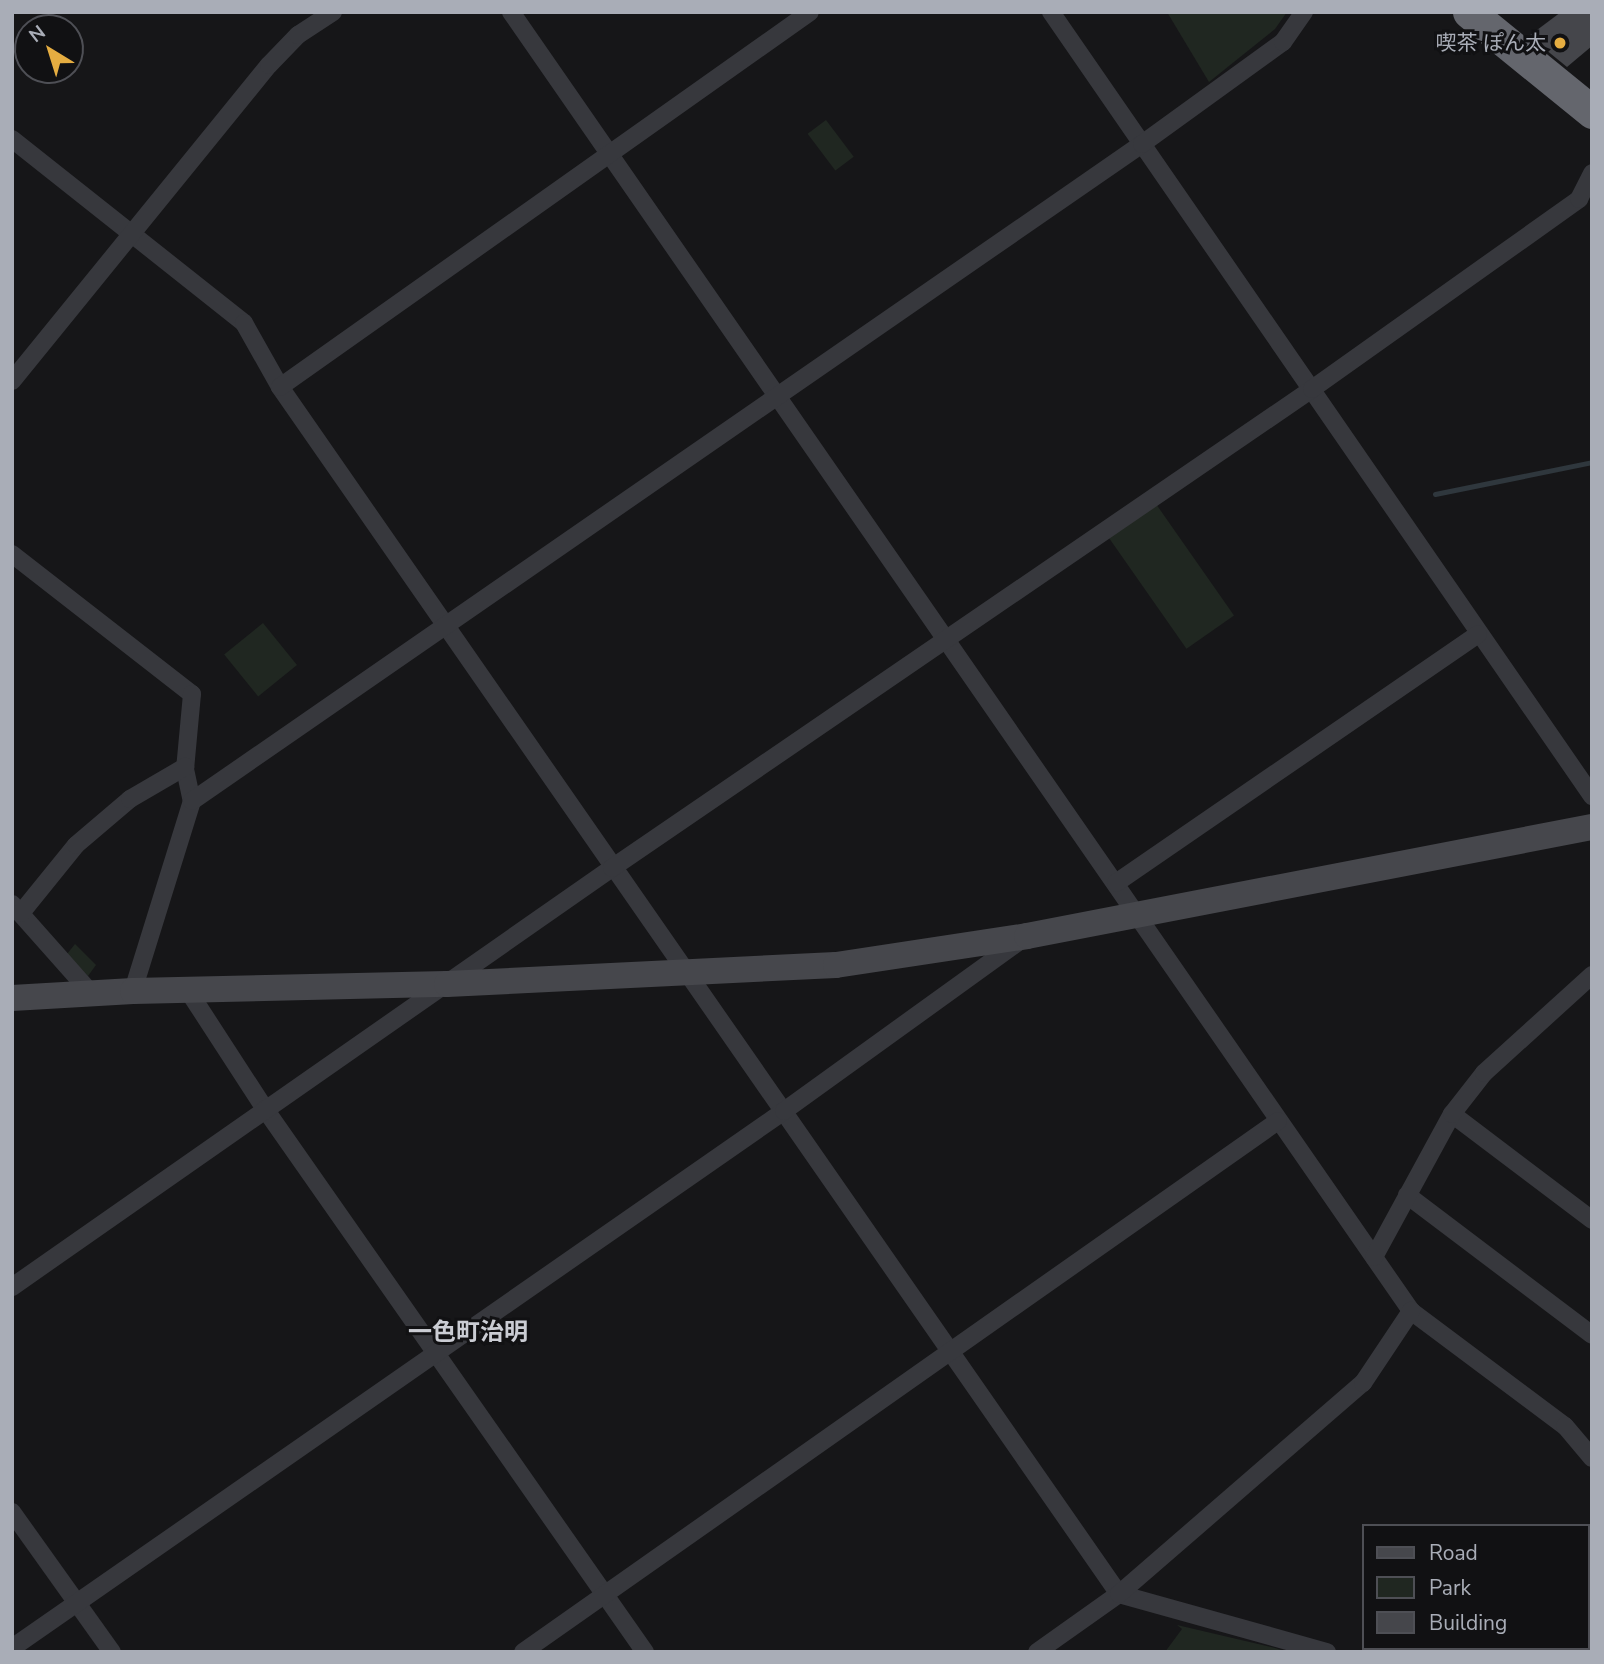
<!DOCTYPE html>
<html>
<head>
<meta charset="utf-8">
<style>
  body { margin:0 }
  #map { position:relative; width:1604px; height:1664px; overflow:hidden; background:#161618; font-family:"Nunito Sans","Noto Sans JP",sans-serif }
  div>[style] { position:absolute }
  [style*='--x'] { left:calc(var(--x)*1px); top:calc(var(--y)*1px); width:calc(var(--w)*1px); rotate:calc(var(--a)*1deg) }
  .green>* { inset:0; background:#202721; transform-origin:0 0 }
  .stream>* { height:5px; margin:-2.5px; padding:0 2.5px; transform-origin:2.5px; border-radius:2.5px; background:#2f373d }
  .building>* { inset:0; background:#45464b }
  .street>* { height:18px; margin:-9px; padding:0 9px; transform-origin:9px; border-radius:9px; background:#37383d }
  .secondary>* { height:26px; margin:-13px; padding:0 13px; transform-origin:13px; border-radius:13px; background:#46474c }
  .highway>* { height:33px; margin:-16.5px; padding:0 16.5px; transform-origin:16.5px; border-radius:16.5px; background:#64666d }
  .dots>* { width:19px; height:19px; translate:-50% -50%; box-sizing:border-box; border:4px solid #111113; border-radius:50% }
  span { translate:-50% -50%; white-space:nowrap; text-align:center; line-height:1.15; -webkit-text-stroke:6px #111113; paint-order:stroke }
  .poi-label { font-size:21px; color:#a9adb7 }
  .right { translate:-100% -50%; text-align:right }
  .quarter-label { font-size:24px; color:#caccd3; font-weight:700 }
  .frame { position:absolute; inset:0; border:14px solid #a9adb7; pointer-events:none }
  .legend { position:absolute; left:1362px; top:1524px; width:228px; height:126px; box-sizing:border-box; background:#111113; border:2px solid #4e4f55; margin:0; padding:9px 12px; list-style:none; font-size:21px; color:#a9adb7 }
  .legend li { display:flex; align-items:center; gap:14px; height:35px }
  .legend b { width:35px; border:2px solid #4e4f55 }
  .north { position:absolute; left:14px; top:14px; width:70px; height:70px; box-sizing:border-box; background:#111113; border:2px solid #4e4f55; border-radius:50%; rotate:322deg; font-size:19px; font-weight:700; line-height:28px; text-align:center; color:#a9adb7 }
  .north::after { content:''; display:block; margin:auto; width:24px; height:32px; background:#e5ad41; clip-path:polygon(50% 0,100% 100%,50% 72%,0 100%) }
</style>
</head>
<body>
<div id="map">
  <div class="green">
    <div style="clip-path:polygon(1167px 12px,1287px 12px,1275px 29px,1209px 82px)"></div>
    <div style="left:826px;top:120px;width:46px;height:23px;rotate:53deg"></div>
    <div style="left:1156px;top:504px;width:136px;height:58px;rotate:55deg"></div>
    <div style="left:263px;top:623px;width:54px;height:50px;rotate:51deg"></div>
    <div style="clip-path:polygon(75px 944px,96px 965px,88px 976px,67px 954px)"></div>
    <div style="clip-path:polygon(1177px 1625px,1275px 1648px,1287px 1652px,1165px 1652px,1182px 1629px)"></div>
  </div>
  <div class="stream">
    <div style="--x:1435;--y:494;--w:160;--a:-11.5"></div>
  </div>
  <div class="building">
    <div style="clip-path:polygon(1561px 12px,1592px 12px,1592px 46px,1567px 67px,1529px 36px)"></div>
  </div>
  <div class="street">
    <div style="--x:511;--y:12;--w:1580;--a:55.28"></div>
    <div style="--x:1411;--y:1311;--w:192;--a:36.8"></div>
    <div style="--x:1565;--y:1426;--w:42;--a:49.8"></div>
    <div style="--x:1051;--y:12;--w:953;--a:55.39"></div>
    <div style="--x:12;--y:139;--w:296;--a:38.4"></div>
    <div style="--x:244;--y:323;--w:73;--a:60.6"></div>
    <div style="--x:280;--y:387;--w:1470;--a:55.2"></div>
    <div style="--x:1119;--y:1594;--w:216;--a:15.6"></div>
    <div style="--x:12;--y:381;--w:407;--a:-50.9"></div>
    <div style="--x:269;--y:65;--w:42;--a:-46"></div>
    <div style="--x:298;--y:35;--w:42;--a:-33.3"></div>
    <div style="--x:280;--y:387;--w:649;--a:-35.28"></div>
    <div style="--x:12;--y:554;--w:228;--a:37.9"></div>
    <div style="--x:192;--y:694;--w:75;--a:95.3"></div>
    <div style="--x:185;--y:769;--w:33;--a:78"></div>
    <div style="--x:192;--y:801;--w:199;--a:107.3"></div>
    <div style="--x:192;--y:801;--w:1155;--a:-34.67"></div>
    <div style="--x:1142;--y:144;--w:174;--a:-35.9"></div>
    <div style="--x:1283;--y:42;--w:37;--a:-55"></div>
    <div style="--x:1116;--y:883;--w:439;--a:-34.5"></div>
    <div style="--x:12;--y:904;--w:119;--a:48.4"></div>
    <div style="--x:21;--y:913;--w:87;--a:-51"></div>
    <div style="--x:76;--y:845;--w:71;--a:-40.4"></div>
    <div style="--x:130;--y:799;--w:64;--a:-30.2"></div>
    <div style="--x:189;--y:992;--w:140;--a:57"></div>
    <div style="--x:265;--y:1109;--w:663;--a:55.02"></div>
    <div style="--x:1452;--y:1114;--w:176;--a:37.1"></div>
    <div style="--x:1407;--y:1195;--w:232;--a:37.1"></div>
    <div style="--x:1374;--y:1257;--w:163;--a:-61.4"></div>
    <div style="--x:1452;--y:1114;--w:52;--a:-52"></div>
    <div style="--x:1484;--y:1073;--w:146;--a:-42.2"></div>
    <div style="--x:12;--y:1287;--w:732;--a:-34.93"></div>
    <div style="--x:612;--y:868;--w:848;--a:-34.38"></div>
    <div style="--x:1312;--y:389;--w:328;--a:-35.4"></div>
    <div style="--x:1579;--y:199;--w:29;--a:-63"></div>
    <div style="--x:12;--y:1512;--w:172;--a:54.5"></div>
    <div style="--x:1588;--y:1590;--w:5;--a:-37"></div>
    <div style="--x:12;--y:1648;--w:940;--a:-34.82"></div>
    <div style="--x:784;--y:1111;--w:292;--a:-35.8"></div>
    <div style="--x:523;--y:1652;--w:923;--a:-35.12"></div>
    <div style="--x:1037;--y:1652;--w:100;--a:-35.3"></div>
    <div style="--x:1119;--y:1594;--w:323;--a:-40.9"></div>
    <div style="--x:1363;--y:1383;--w:87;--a:-56.3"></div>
    <div style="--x:1476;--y:1652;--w:4;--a:-63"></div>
  </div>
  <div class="secondary">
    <div style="--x:12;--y:998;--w:121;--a:-3.3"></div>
    <div style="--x:133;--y:991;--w:314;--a:-1.3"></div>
    <div style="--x:447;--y:984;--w:389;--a:-2.8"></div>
    <div style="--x:836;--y:965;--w:193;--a:-8.6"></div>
    <div style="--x:1027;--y:936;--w:575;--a:-10.92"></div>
  </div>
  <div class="highway">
    <div style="--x:1469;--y:12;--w:159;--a:39.1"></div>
  </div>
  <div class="dots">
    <div style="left:1560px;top:43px;background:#e5ad41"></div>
  </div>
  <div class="poi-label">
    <span class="right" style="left:1546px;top:43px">喫茶 ぽん太</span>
  </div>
  <div class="quarter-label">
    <span style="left:468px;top:1333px">一色町治明</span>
  </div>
  <div class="frame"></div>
  <ul class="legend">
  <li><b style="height:9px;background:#46474c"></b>Road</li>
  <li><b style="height:19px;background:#202721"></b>Park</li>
  <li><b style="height:19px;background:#45464b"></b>Building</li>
  </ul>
  <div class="north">N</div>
</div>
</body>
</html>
